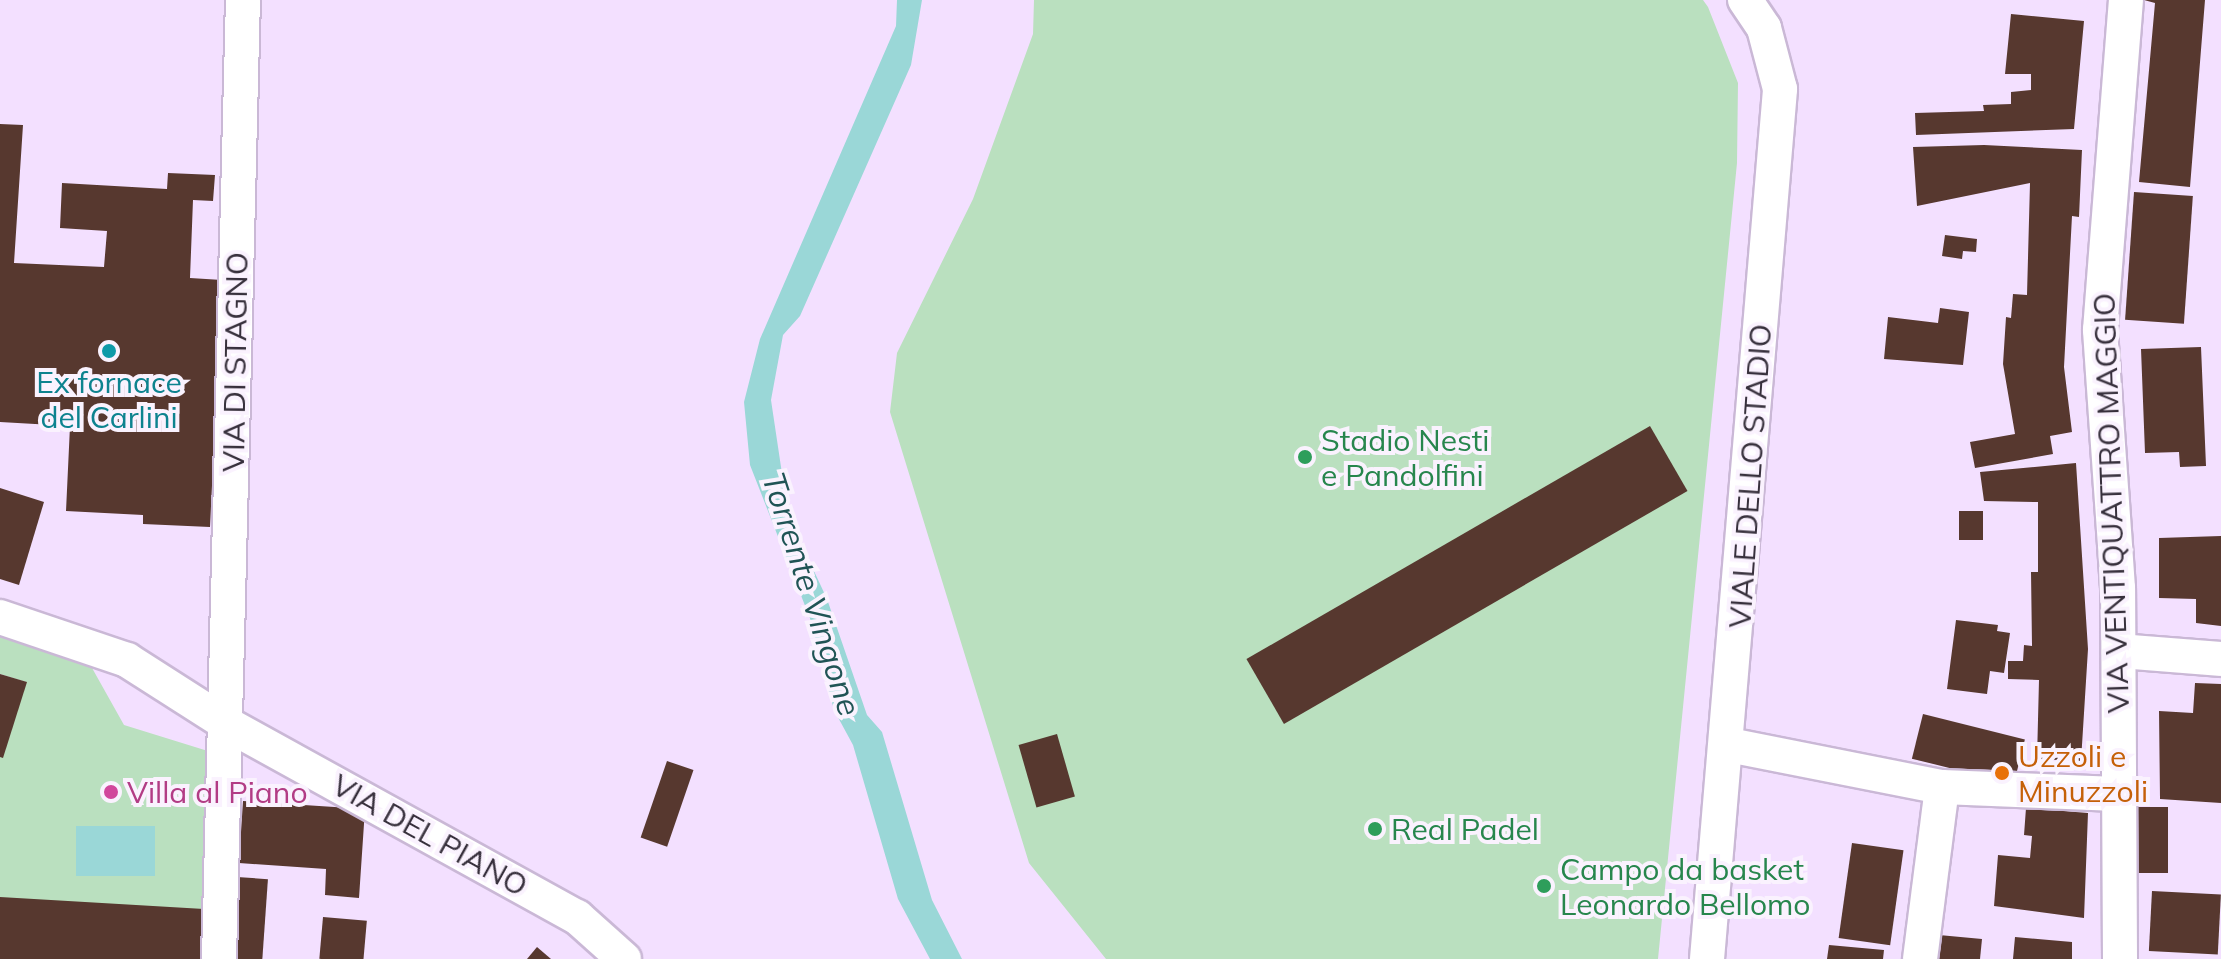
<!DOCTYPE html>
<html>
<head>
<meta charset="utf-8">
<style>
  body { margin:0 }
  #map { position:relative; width:2221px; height:959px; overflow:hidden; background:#f3e0ff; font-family:Mulish,sans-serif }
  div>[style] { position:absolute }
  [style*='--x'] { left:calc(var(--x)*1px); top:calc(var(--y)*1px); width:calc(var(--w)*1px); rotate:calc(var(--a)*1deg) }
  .green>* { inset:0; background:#bae0bf }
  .water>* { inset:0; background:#9ad7d7; transform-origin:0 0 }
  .building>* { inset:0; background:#57382f; transform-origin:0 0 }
  .roads { filter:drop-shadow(2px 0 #cab8d6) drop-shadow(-2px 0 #cab8d6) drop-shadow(0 2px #cab8d6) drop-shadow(0 -2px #cab8d6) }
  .minor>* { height:34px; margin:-17px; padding:0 17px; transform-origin:17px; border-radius:17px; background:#fff }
  .dots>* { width:22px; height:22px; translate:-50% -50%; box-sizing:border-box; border:4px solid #faf2fe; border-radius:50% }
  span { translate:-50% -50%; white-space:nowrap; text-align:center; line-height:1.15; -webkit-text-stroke:8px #faf2fe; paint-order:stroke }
  .street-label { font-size:30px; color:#37303c }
  .culture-label { font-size:30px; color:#0d838f }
  .leisure-label { font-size:30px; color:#27864d }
  .left { translate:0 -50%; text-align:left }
  .food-label { font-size:30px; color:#c56008 }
  .hotel-label { font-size:30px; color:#b23c85 }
  .water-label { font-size:32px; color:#205455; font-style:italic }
</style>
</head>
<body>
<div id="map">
  <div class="green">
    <div style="clip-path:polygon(1034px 0,1703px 0,1708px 7px,1738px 83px,1737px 163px,1658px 959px,1106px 959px,1029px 863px,890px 412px,897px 353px,973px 199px,1033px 34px)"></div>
    <div style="clip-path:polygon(0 632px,87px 659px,124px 725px,224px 756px,210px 959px,0 897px,0 757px,26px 682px,0 674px)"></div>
  </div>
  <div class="water">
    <div style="clip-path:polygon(897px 0,922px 0,911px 65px,800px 316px,783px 335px,771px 400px,784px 487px,800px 541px,827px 599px,867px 715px,882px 732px,932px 900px,962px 959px,930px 959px,898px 899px,853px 745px,834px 710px,811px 621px,750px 465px,744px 402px,760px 339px,896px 26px)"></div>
    <div style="left:76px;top:826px;width:79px;height:50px"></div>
  </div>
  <div class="building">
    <div style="clip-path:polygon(2144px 0,2205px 0,2190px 187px,2139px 182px,2155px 3px)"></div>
    <div style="clip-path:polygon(2011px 14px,2084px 21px,2074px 129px,1916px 135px,1915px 113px,1984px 111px,1983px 105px,2011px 104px,2011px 92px,2031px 90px,2031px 74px,2005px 74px)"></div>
    <div style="clip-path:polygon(0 124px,23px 125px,14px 263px,104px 267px,107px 231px,60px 228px,62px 183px,167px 189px,168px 173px,215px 175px,213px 201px,193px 200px,190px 278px,222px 280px,210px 527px,143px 524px,143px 515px,66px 511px,70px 426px,0 422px)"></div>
    <div style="clip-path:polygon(1984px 145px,2082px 150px,2079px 217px,2072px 216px,2064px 367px,2072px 432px,2050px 436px,2053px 454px,1975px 468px,1970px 442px,2015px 434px,2003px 364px,2006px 317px,2011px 318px,2013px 294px,2027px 295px,2030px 183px,1917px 206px,1913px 147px)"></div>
    <div style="left:2134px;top:192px;width:59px;height:128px;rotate:4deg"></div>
    <div style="clip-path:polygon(1945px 235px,1977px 239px,1976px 252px,1963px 251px,1962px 259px,1942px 256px)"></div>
    <div style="clip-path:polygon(1940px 308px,1969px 312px,1963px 365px,1884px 359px,1888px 317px,1938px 323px)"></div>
    <div style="clip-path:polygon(2201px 347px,2206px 466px,2180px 467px,2179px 452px,2145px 453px,2141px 349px)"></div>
    <div style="left:1650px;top:426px;width:75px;height:466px;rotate:60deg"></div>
    <div style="clip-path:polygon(2076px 463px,2088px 649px,2081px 761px,2037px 759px,2039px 680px,2008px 679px,2008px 661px,2023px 661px,2024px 645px,2032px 646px,2031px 572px,2038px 572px,2038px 502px,1984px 501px,1980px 472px)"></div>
    <div style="clip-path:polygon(0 488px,44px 502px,19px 585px,0 579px)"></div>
    <div style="left:1959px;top:511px;width:24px;height:29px"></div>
    <div style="clip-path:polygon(2221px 536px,2221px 626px,2196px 623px,2196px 599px,2159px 598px,2159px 538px)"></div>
    <div style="clip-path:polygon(1956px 620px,1998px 625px,1997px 631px,2010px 633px,2004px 673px,1990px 671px,1987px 694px,1947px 689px)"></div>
    <div style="clip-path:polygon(0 674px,27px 682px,3px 758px,0 757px)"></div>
    <div style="clip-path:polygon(2195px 683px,2221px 684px,2221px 803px,2160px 799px,2159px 711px,2193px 713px)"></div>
    <div style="left:1923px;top:714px;width:105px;height:46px;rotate:14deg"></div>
    <div style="left:1057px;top:734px;width:65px;height:40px;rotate:74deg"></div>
    <div style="left:667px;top:761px;width:28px;height:81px;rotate:19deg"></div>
    <div style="clip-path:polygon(243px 801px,365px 809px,359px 898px,325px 895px,326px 869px,239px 863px)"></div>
    <div style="left:2133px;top:807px;width:35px;height:66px"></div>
    <div style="clip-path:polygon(2026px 808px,2088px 813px,2084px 918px,1994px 906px,1998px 855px,2030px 858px,2032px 836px,2024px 835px)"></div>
    <div style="left:1852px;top:843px;width:52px;height:96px;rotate:8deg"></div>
    <div style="left:237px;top:877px;width:31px;height:82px;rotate:4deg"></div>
    <div style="left:2152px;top:891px;width:69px;height:60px;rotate:3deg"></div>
    <div style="clip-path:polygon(0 897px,204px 909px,202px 959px,0 959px)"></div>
    <div style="left:323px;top:917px;width:44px;height:42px;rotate:5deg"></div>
    <div style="clip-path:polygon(1939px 935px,1982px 939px,1980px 959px,1937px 959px)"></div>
    <div style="clip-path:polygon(2015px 937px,2072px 942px,2072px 959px,2013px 959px)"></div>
    <div style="clip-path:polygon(1829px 945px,1884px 950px,1883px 959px,1827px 959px)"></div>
    <div style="clip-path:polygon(537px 947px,551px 959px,527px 959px)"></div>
  </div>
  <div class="roads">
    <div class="minor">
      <div style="--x:0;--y:617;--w:134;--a:18.7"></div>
      <div style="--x:127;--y:660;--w:119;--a:32.6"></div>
      <div style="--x:227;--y:724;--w:400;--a:28.9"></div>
      <div style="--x:577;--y:917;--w:63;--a:41.8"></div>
      <div style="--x:2119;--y:651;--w:102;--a:4.5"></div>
      <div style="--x:1729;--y:745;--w:217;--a:11.2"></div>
      <div style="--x:1942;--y:787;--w:175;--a:2.3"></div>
      <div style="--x:219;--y:959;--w:959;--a:-88.57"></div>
      <div style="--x:1707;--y:959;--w:873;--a:-85.2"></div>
      <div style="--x:1780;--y:89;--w:63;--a:-104.7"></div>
      <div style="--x:1764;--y:28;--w:34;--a:-124"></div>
      <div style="--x:1920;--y:959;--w:173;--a:-82.7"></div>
      <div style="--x:2120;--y:959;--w:371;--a:-90.3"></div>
      <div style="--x:2118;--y:588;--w:259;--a:-94"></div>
      <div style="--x:2100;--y:330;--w:331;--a:-85.5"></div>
    </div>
  </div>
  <div class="dots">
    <div style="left:109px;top:351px;background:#0f9aa8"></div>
    <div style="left:1305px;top:457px;background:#2e9e5b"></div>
    <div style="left:2002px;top:773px;background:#e8710a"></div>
    <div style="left:111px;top:792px;background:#d1479c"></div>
    <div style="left:1375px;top:829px;background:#2e9e5b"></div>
    <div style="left:1544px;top:886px;background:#2e9e5b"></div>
  </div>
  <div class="street-label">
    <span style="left:235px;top:362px;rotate:-89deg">VIA DI STAGNO</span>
    <span style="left:1750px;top:476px;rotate:-86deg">VIALE DELLO STADIO</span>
    <span style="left:2111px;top:503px;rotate:-92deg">VIA VENTIQUATTRO MAGGIO</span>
    <span style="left:430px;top:835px;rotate:29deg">VIA DEL PIANO</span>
  </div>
  <div class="culture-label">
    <span style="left:109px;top:399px">Ex fornace<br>del Carlini</span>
  </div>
  <div class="leisure-label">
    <span class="left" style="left:1321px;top:457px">Stadio Nesti<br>e Pandolfini</span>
    <span class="left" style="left:1391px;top:829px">Real Padel</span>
    <span class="left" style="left:1560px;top:886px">Campo da basket<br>Leonardo Bellomo</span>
  </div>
  <div class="food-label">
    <span class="left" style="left:2018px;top:773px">Uzzoli e<br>Minuzzoli</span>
  </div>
  <div class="hotel-label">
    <span class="left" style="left:127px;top:792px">Villa al Piano</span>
  </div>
  <div class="water-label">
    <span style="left:812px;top:594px;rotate:72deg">Torrente Vingone</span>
  </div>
</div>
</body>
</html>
